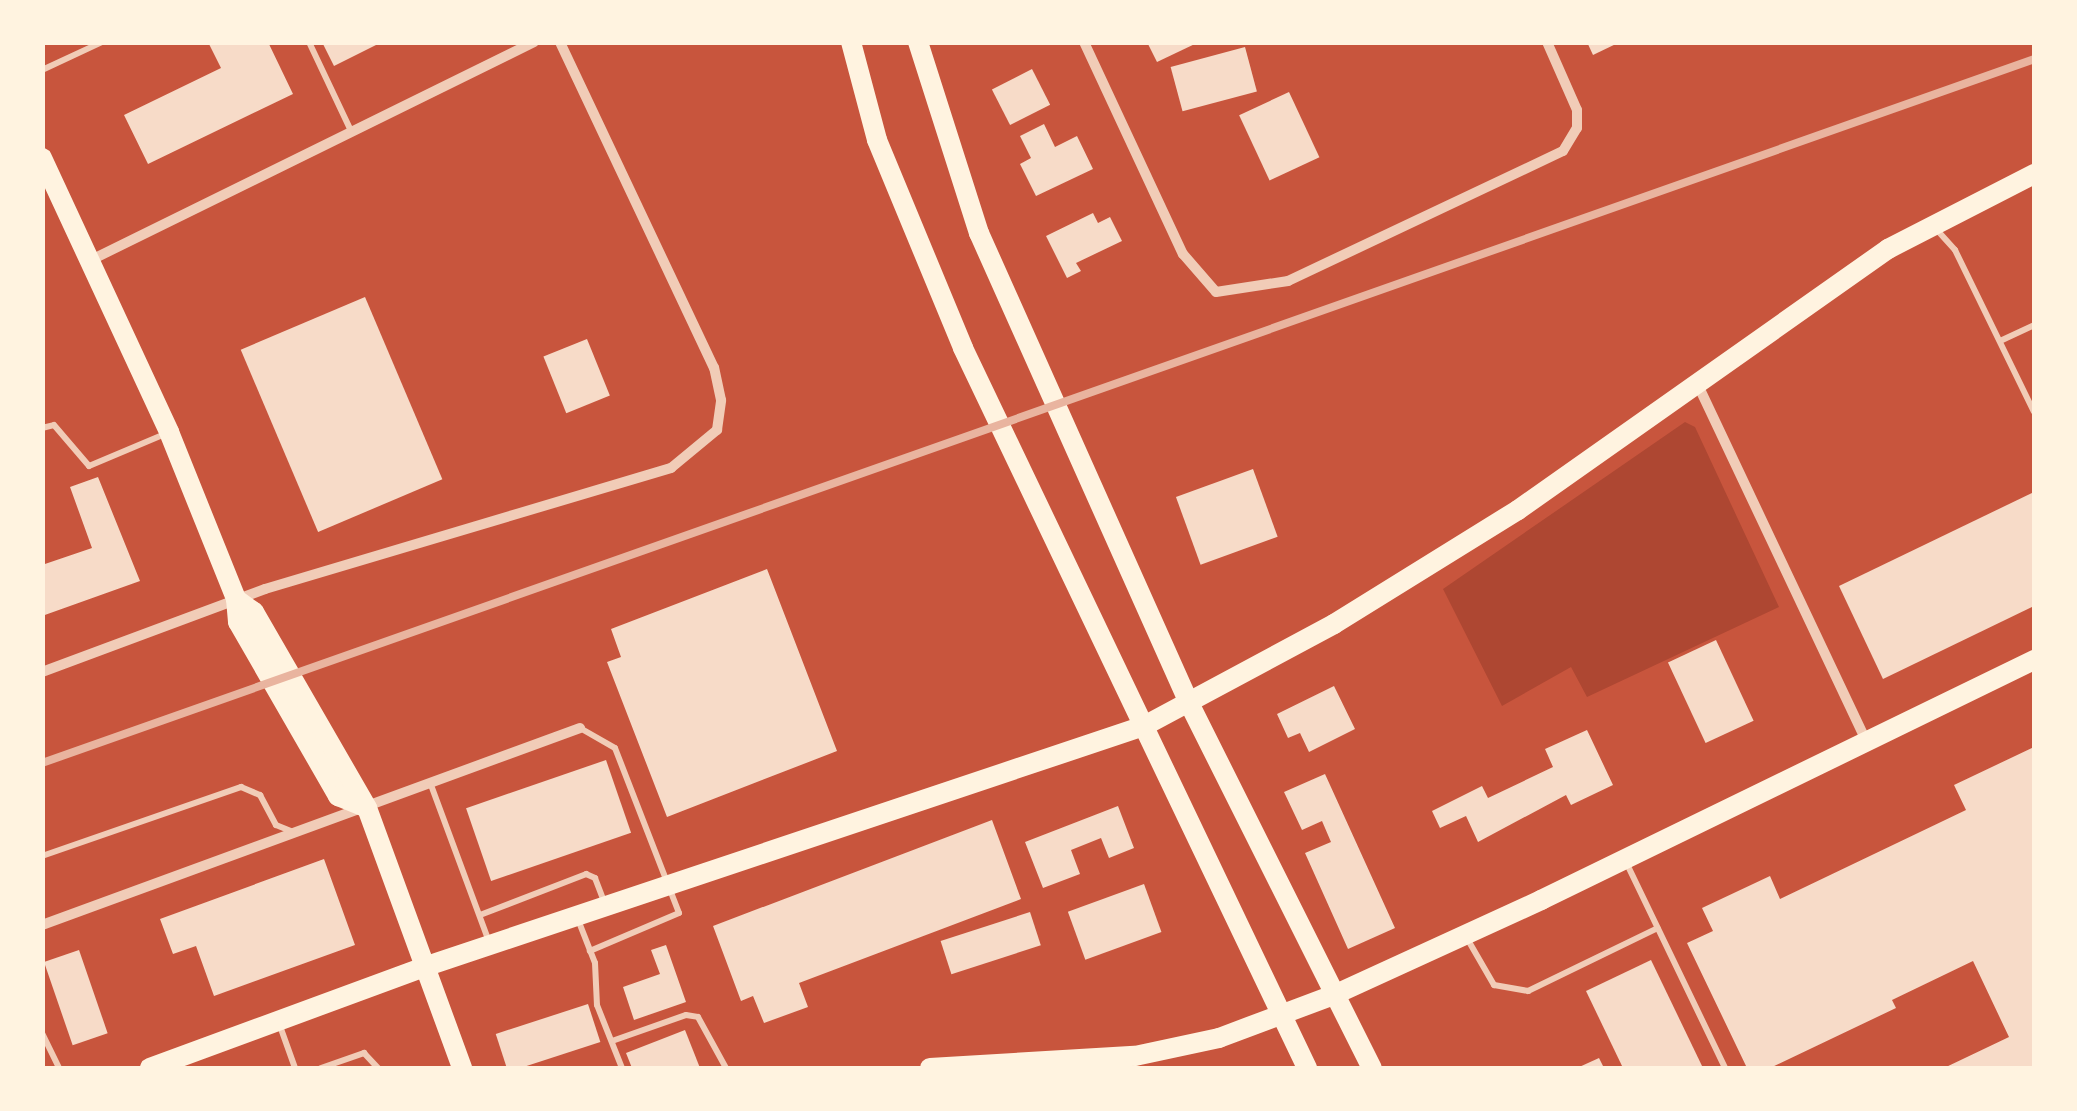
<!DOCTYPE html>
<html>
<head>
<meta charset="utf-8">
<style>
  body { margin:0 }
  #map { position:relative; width:2077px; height:1111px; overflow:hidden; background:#c8553d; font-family:Helvetica,sans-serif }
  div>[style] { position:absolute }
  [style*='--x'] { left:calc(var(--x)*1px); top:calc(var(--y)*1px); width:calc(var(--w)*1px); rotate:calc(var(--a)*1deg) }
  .green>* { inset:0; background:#ae4732 }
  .building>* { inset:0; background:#f7dbc8; transform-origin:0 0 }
  .service>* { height:6px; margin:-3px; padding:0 3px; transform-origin:3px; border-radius:3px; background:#f1ccb7 }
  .minor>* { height:10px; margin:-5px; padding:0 5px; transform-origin:5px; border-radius:5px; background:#f1ccb7 }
  .secondary>* { height:20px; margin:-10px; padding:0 10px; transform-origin:10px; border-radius:10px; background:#fff3e0 }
  .primary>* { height:20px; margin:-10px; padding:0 10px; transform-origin:10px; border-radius:10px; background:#fff3e0 }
  .rail>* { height:8px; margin:-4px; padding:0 4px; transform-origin:4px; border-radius:4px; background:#e9b49f }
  span { translate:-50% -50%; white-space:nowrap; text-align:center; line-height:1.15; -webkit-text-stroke:10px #fff3e0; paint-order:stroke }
  .frame { position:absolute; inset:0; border:45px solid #fff3e0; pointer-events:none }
</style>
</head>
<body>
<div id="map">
  <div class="green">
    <div style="clip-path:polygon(1685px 422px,1695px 427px,1779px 607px,1587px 697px,1571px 667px,1502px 706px,1443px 589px)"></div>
  </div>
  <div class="building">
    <div style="clip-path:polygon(208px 42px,268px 42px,293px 94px,148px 164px,124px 115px,221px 68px)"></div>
    <div style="clip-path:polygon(322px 42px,382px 42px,334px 66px)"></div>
    <div style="clip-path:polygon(1147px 42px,1199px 42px,1157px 62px)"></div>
    <div style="clip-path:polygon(1587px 42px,1620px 42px,1593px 55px)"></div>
    <div style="left:1245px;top:47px;width:46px;height:77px;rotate:75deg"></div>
    <div style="left:1032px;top:69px;width:40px;height:45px;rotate:63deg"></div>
    <div style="left:1289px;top:92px;width:72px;height:55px;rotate:65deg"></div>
    <div style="clip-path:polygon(1044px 124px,1055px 147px,1077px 136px,1093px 169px,1036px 196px,1020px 164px,1031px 158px,1020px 136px)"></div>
    <div style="clip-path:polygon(1093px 213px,1098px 223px,1110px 217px,1122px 241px,1076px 263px,1081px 271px,1067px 278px,1046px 236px)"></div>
    <div style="left:365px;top:297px;width:198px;height:135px;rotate:67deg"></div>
    <div style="left:587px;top:339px;width:61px;height:47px;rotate:68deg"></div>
    <div style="left:1253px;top:469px;width:72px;height:82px;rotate:70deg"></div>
    <div style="clip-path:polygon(98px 477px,140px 581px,42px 616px,42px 565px,92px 548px,70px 487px)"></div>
    <div style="clip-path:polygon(2034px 492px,2034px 606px,1883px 679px,1839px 586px)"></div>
    <div style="clip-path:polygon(767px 569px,837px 751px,667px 817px,607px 662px,621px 657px,611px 629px)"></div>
    <div style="left:1716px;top:640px;width:89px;height:53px;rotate:65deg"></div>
    <div style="clip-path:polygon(1334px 686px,1355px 729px,1309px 752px,1300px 733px,1288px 738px,1277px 714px)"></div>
    <div style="clip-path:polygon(1587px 730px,1613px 785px,1571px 805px,1566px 795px,1478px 842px,1466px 816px,1440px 828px,1432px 811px,1482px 786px,1488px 798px,1553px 767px,1545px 749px)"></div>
    <div style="clip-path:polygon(2034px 747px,2034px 1068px,1944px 1068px,2009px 1037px,1973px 961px,1892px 1000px,1896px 1008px,1770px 1068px,1747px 1068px,1687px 943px,1713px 931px,1702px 908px,1770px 876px,1780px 899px,1966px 810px,1954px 785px)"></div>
    <div style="left:606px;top:760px;width:77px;height:148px;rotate:71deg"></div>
    <div style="clip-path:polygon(1325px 774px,1395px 928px,1348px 949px,1305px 853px,1331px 842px,1322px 821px,1302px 830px,1284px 792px)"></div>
    <div style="clip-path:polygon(1118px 806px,1134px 848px,1109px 858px,1101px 838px,1071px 850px,1080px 874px,1043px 888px,1025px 842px)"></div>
    <div style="clip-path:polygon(992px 820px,1021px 899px,799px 983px,808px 1007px,764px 1023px,753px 996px,741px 1001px,713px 926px)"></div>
    <div style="clip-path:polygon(324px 859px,355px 945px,214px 996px,196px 946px,173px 954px,160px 919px)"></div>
    <div style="left:1144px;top:884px;width:51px;height:81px;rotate:70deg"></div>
    <div style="left:1030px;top:912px;width:35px;height:94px;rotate:72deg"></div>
    <div style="clip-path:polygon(666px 945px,686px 1002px,634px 1020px,623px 987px,660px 974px,651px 950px)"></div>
    <div style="left:79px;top:950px;width:88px;height:37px;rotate:71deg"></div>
    <div style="clip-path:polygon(1651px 960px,1703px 1068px,1623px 1068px,1586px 991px)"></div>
    <div style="left:588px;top:1004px;width:40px;height:97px;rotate:72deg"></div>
    <div style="clip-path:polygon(685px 1030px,700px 1068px,632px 1068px,626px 1053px)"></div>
    <div style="clip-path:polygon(1599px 1058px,1604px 1068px,1577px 1068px)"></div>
  </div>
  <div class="service">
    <div style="--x:309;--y:42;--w:98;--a:64.7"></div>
    <div style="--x:42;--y:70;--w:66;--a:-25"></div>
    <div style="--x:1937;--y:230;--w:27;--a:48"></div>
    <div style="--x:1955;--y:250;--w:180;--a:64"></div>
    <div style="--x:2000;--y:341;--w:38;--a:-25"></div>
    <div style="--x:42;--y:428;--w:12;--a:-14"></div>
    <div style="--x:54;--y:425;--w:54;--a:49.5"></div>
    <div style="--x:89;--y:466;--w:85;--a:-22.9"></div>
    <div style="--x:580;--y:728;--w:40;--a:29.7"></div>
    <div style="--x:615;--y:748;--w:177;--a:68.8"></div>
    <div style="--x:679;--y:913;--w:97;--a:156.9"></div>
    <div style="--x:431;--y:785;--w:164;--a:69.7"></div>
    <div style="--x:42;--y:856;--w:211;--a:-19.1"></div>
    <div style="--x:241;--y:787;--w:21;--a:23"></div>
    <div style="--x:260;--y:795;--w:34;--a:62"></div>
    <div style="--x:276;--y:825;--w:18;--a:22"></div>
    <div style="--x:1626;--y:862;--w:229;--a:64.3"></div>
    <div style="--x:480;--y:915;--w:114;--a:-21.1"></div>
    <div style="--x:586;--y:874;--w:10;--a:24"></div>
    <div style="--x:595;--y:878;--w:25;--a:69"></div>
    <div style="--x:577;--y:917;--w:49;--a:68.6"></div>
    <div style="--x:595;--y:963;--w:42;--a:87.3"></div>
    <div style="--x:597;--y:1005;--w:68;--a:68.4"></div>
    <div style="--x:1468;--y:940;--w:52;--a:60"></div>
    <div style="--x:1494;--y:985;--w:35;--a:10"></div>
    <div style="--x:1528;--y:991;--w:144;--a:-25.9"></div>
    <div style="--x:280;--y:1026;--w:45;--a:70.3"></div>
    <div style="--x:42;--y:1033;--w:39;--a:64"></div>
    <div style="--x:612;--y:1041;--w:78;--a:-19.4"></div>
    <div style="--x:686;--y:1015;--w:12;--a:9"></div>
    <div style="--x:698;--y:1017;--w:58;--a:61.2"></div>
    <div style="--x:321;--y:1068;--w:46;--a:-19.2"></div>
    <div style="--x:364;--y:1053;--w:21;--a:47"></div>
  </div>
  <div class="minor">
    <div style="--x:1084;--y:42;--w:234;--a:65"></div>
    <div style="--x:1183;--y:254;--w:50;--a:49"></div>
    <div style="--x:1216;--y:292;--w:73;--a:-8.7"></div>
    <div style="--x:1288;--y:281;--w:304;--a:-25.3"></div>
    <div style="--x:1563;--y:151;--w:27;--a:-59"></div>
    <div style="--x:1577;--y:128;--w:18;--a:-90"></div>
    <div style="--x:1577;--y:110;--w:74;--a:-113.8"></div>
    <div style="--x:89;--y:261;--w:496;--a:-26.2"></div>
    <div style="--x:1697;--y:383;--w:395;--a:64.7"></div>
    <div style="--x:42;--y:672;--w:238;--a:-20.4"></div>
    <div style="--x:265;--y:589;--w:424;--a:-16.6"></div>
    <div style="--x:671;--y:468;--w:60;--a:-39.6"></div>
    <div style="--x:717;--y:430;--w:30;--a:-82"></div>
    <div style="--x:721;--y:400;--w:33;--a:-102"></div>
    <div style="--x:714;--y:368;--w:361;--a:-115.3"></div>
    <div style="--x:42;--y:925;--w:573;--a:-20.11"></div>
  </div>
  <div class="secondary">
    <div style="--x:42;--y:158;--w:302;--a:65.1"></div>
    <div style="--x:169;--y:432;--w:180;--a:68.1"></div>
    <div style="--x:236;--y:599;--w:23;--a:85"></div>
    <div style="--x:238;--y:622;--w:201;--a:60.1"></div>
    <div style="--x:338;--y:796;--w:31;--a:22"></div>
    <div style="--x:236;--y:599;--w:22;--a:36"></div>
    <div style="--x:254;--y:612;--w:226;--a:60"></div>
    <div style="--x:367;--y:808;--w:277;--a:69.9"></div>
  </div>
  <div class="primary">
    <div style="--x:851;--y:42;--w:101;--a:75.1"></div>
    <div style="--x:877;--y:140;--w:225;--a:67.5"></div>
    <div style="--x:963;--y:348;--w:798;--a:64.46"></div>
    <div style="--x:918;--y:42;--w:201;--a:72.3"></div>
    <div style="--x:979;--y:233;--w:515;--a:65.92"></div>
    <div style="--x:1189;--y:703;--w:408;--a:63.4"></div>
    <div style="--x:150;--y:1068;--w:292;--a:-20.2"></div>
    <div style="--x:424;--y:967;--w:759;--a:-18.51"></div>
    <div style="--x:1144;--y:726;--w:216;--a:-28.2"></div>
    <div style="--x:1334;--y:624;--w:216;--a:-31.8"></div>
    <div style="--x:1518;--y:510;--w:453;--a:-35.2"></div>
    <div style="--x:1888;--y:249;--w:164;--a:-27.2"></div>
    <div style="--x:930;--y:1068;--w:205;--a:-3.4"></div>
    <div style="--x:1135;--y:1056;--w:86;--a:-12.1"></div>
    <div style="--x:1219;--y:1038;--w:125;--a:-20.6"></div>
    <div style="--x:1336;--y:994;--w:226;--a:-24.6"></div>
    <div style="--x:1541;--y:900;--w:548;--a:-25.96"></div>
  </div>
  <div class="rail">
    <div style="--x:42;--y:763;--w:2113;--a:-19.46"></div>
  </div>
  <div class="frame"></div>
</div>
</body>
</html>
